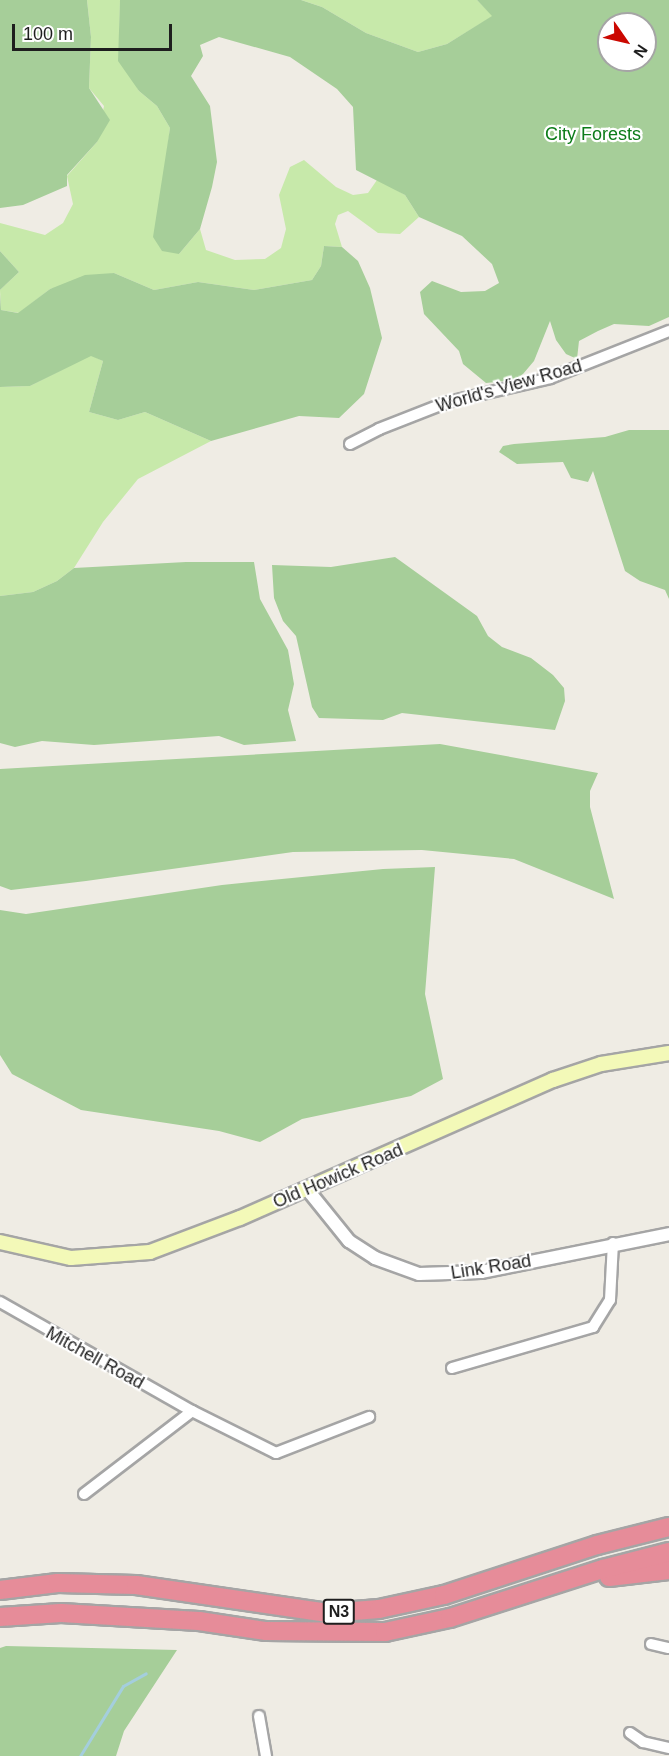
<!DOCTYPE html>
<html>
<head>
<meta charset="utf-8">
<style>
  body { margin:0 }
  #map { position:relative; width:669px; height:1756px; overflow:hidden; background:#efece4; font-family:Helvetica,sans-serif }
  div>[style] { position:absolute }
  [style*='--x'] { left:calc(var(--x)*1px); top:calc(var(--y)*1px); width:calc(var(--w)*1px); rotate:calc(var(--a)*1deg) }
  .grass>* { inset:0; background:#c7e9aa }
  .forest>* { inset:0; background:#a6ce99 }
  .stream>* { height:3px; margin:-1.5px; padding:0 1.5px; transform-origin:1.5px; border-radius:1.5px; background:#a4cedd }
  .roads { filter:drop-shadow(2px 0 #a5a5a5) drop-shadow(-2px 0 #a5a5a5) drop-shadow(0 2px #a5a5a5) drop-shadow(0 -2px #a5a5a5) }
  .minor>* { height:10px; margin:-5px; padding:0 5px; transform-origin:5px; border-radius:5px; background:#fff }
  .tertiary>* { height:12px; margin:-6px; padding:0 6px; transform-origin:6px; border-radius:6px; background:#fff }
  .secondary>* { height:14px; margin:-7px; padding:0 7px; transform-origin:7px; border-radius:7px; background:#f3f9b8 }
  .motorway>* { height:18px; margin:-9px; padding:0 9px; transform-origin:9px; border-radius:9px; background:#e68c99 }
  span { translate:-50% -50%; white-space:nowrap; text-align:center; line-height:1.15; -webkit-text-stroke:4.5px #fff; paint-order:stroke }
  .shield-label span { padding:2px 4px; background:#fff; border:2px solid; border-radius:4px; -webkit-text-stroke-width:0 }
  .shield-label { font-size:16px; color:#1e1e1e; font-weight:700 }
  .park-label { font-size:18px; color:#0c7c19 }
  .street-label { font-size:18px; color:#1e1e1e }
  .north { position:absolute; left:597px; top:12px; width:60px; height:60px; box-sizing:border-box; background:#fff; border:2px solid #a5a5a5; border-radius:50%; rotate:124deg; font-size:16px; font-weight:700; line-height:24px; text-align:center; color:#1e1e1e }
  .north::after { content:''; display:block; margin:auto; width:21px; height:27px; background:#cb0801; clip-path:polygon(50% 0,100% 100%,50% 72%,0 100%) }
  .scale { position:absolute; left:12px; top:24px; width:160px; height:27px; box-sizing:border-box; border:3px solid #1e1e1e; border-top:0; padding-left:8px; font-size:18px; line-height:21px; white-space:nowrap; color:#1e1e1e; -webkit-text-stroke:4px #fff; paint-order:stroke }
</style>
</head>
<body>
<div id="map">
  <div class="grass">
    <div style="clip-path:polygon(87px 0,120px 0,119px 55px,139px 91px,157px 106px,170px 128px,166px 161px,179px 254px,200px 229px,206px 250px,235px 260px,265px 259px,281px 248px,286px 229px,279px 195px,290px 167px,304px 160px,336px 187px,353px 195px,368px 193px,377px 180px,388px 185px,405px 195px,419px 217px,400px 234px,378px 233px,348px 211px,338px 215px,335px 224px,342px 247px,324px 246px,321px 266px,312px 280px,254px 290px,198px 282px,154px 290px,114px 273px,50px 289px,19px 313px,1px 310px,0 290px,19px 272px,0 251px,0 223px,45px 235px,63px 223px,73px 204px,67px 176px,97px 142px,104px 106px,89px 88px,91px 37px)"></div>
    <div style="clip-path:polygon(301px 0,477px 0,493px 16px,447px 44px,418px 52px,366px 33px,322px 7px)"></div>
    <div style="clip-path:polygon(91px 355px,103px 361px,89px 412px,118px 420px,145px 412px,211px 441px,138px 479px,103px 522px,74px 568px,57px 581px,33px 592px,0 596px,0 387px,30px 386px)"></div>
  </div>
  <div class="forest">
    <div style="clip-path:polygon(0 0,87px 0,91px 37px,89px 88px,110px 120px,97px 142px,67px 175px,67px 186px,23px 205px,0 208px)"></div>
    <div style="clip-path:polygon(evenodd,120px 0,301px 0,322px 7px,366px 33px,418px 52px,447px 44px,492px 16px,477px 0,669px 0,669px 317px,649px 326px,614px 324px,598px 331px,579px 341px,577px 359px,566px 354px,556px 340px,550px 321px,534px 361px,523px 374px,515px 380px,486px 383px,463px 364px,459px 351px,424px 314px,420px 292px,432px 281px,461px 292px,485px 291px,499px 283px,492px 264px,462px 236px,419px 217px,405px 195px,356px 170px,353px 107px,337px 89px,290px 57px,219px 37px,200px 45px,203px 56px,191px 76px,210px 106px,217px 162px,212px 187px,200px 229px,179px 254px,162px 251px,153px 237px,170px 128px,157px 106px,139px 91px,118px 61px,120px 0,609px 24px,645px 24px,645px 60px,609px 60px,609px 24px)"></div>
    <div style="clip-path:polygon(324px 246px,342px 247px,358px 261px,370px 288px,382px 338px,364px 394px,339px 418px,299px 416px,211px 441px,145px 412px,118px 420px,89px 412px,103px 361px,91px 356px,30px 386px,0 387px,0 294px,1px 310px,18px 313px,50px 289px,85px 275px,114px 273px,154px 290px,198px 282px,254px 290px,312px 280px,321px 266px)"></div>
    <div style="clip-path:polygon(0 251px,19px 272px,0 290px)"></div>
    <div style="clip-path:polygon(629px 430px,669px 430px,669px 599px,665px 590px,640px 581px,625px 571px,593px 471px,588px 482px,571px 478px,563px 462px,517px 464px,499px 452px,503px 446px,514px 444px,605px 437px)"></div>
    <div style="clip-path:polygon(395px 557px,477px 616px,488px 636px,502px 647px,531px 658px,553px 675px,564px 688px,565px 701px,555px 730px,402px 713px,383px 720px,319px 718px,312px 707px,296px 636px,283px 621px,274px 598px,272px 565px,331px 567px)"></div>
    <div style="clip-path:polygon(186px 562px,254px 562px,260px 599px,288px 650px,294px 684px,288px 710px,296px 741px,244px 745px,219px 736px,94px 745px,42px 741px,15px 747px,0 743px,0 596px,33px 592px,57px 581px,74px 568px)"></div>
    <div style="clip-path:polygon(440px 744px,598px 773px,590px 791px,590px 807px,614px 899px,514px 859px,422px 850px,293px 852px,86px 881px,11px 890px,0 886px,0 769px)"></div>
    <div style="clip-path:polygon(435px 867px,425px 994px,443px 1079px,411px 1096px,302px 1119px,260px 1142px,219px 1131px,81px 1110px,12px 1074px,0 1055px,0 910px,26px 914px,222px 885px,383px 869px)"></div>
    <div style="clip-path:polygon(0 1648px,6px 1646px,177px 1650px,124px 1731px,116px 1756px,0 1756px)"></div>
  </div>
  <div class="stream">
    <div style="--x:80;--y:1756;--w:82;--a:-58.4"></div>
    <div style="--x:123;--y:1686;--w:26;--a:-29"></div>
  </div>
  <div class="roads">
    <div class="minor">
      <div style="--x:350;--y:444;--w:33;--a:-27"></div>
      <div style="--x:379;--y:429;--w:74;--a:-21.4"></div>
      <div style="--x:448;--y:402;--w:105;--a:-13.2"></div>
      <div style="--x:550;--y:378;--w:128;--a:-21.6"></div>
      <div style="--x:0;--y:1302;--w:221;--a:29.6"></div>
      <div style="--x:192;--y:1411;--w:94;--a:26.6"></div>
      <div style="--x:276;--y:1453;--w:100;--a:-21.2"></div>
      <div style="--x:452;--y:1368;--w:147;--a:-16.2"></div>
      <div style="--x:593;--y:1327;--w:32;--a:-58"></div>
      <div style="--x:610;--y:1300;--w:57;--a:-87"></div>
      <div style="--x:84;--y:1494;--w:136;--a:-37.5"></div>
      <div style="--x:651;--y:1644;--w:18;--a:13"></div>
      <div style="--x:259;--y:1716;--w:41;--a:80.1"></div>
      <div style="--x:630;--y:1733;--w:16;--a:35"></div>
      <div style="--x:643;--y:1742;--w:27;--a:13"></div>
    </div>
    <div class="tertiary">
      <div style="--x:307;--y:1189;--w:67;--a:51.1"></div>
      <div style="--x:349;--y:1241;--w:31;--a:33"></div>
      <div style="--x:375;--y:1258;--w:47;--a:20"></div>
      <div style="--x:419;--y:1274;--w:62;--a:-1.8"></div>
      <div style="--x:481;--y:1272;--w:192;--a:-11.4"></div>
    </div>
    <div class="secondary">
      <div style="--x:0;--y:1242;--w:73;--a:12.7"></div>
      <div style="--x:71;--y:1258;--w:79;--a:-4.3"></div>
      <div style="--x:150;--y:1252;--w:96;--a:-20.7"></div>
      <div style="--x:240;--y:1218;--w:342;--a:-23.8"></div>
      <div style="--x:553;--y:1080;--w:51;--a:-18.4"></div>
      <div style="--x:601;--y:1064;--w:69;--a:-9.2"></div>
    </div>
    <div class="motorway">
      <div style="--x:609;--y:1577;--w:60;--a:-6.7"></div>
      <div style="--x:0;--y:1590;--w:58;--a:-6.9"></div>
      <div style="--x:58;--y:1583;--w:78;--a:1.5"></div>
      <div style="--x:136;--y:1585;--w:194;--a:8.3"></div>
      <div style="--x:328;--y:1613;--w:51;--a:-4.5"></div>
      <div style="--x:379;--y:1609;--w:66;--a:-12.2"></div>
      <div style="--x:444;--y:1595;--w:161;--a:-18.1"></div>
      <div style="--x:597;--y:1545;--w:74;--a:-14"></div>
      <div style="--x:0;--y:1617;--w:61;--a:-3.8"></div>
      <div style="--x:61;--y:1613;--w:138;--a:3.3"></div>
      <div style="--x:199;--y:1621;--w:68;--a:8.5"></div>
      <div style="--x:266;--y:1631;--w:119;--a:0.5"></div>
      <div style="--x:385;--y:1632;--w:66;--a:-12.2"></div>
      <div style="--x:450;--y:1618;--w:161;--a:-17.8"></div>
      <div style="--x:603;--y:1569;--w:68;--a:-14.4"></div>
    </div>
  </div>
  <div class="shield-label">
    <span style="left:339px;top:1612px">N3</span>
  </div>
  <div class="park-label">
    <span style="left:593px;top:134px">City Forests</span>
  </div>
  <div class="street-label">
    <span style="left:509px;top:386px;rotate:-16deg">World's View Road</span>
    <span style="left:338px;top:1176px;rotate:-23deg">Old Howick Road</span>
    <span style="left:491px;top:1267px;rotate:-9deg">Link Road</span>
    <span style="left:95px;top:1358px;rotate:29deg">Mitchell Road</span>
  </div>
  <div class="north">N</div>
  <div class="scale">100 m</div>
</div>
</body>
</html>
